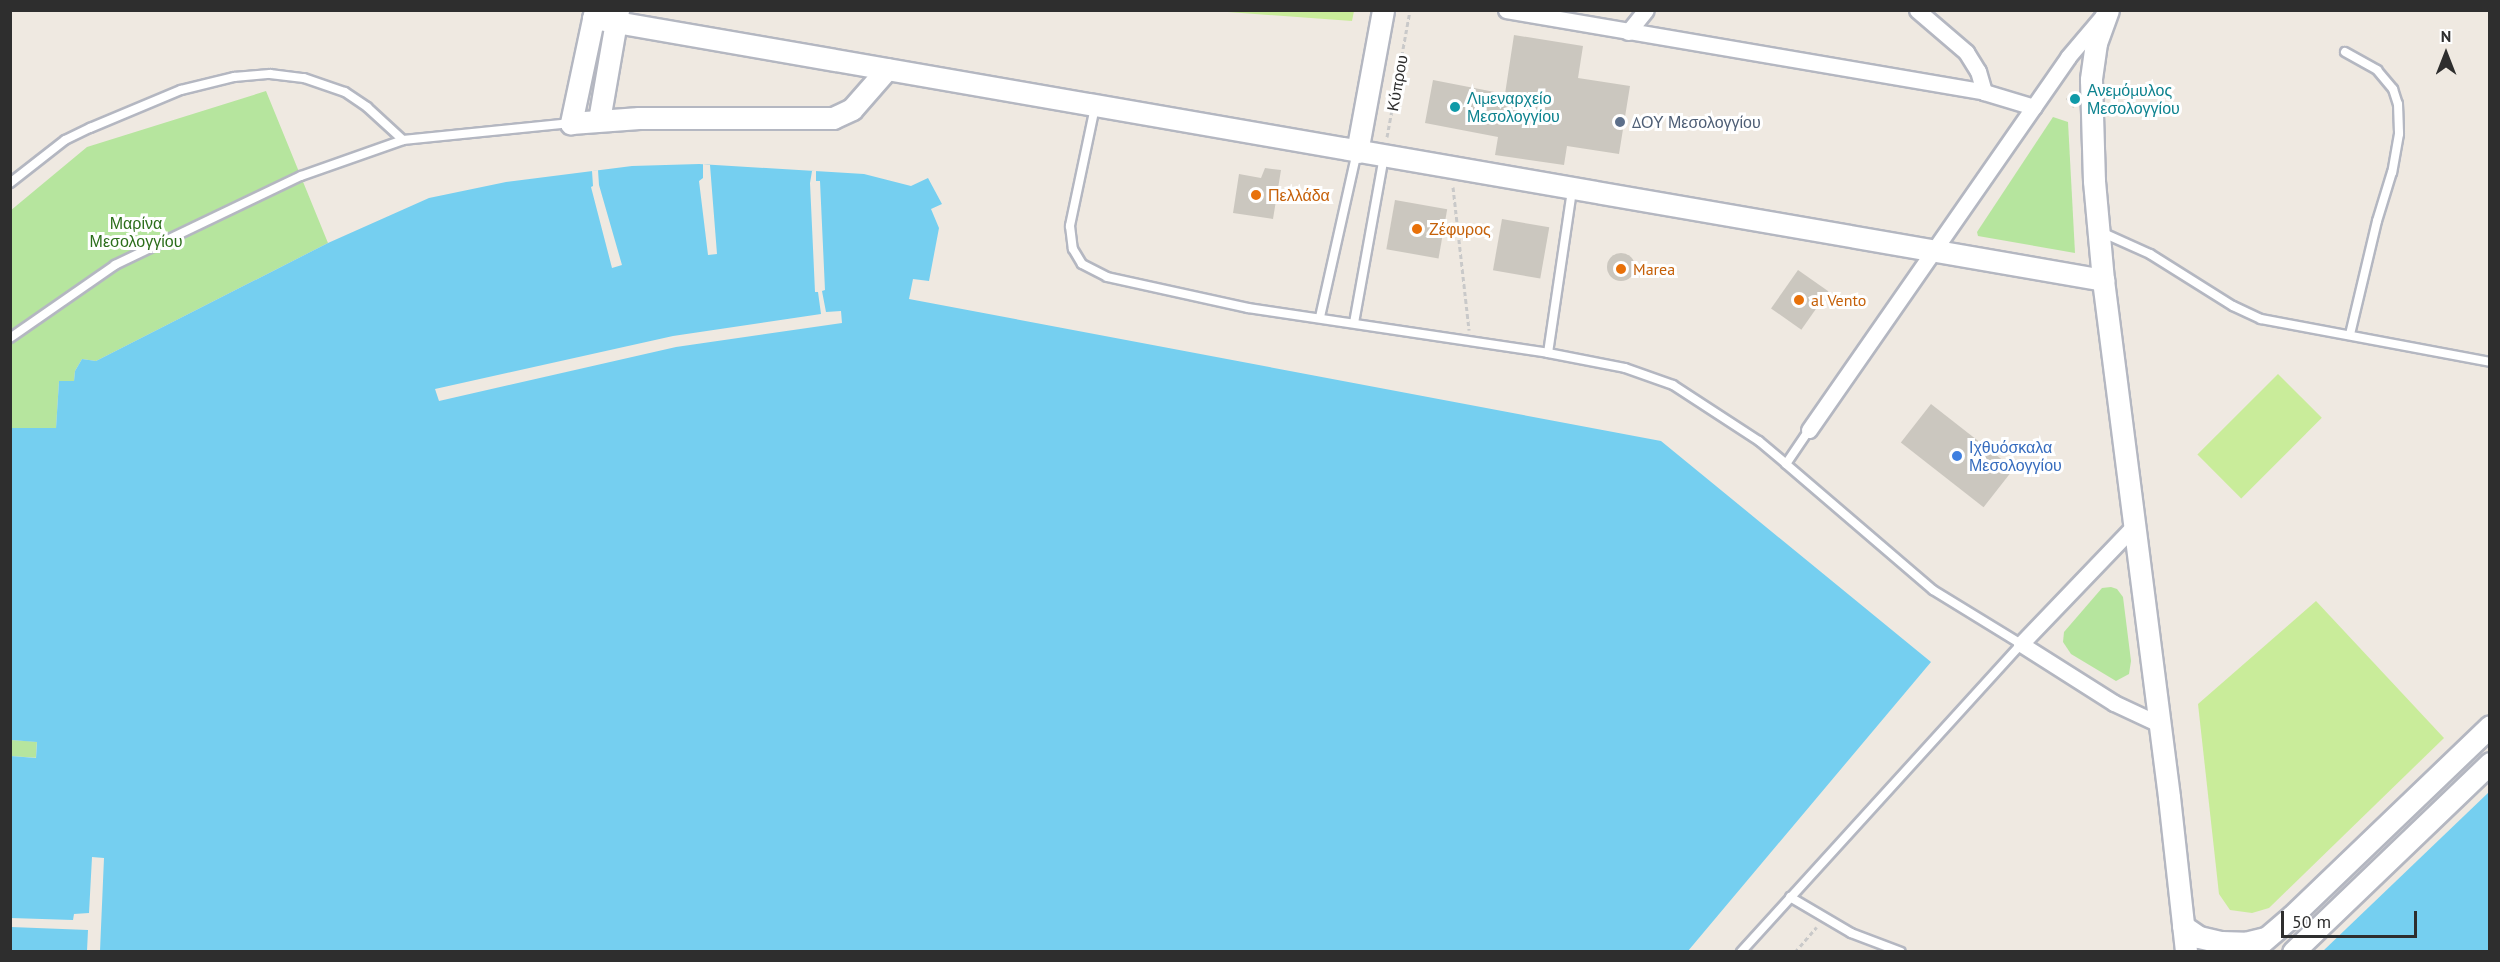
<!DOCTYPE html>
<html>
<head>
<meta charset="utf-8">
<style>
  body { margin:0 }
  #map { position:relative; width:2500px; height:962px; overflow:hidden; background:#efe9e1; font-family:"PT Sans",sans-serif }
  div>[style] { position:absolute }
  [style*='--x'] { left:calc(var(--x)*1px); top:calc(var(--y)*1px); width:calc(var(--w)*1px); rotate:calc(var(--a)*1deg) }
  .green>* { inset:0; background:#b6e59e; transform-origin:0 0 }
  .pitch>* { inset:0; background:#c9ec9a; transform-origin:0 0 }
  .water>* { inset:0; background:#75cff0 }
  .pier>* { inset:0; background:#efe9e1 }
  .building>* { inset:0; background:#cbc7bf; transform-origin:0 0 }
  .round { border-radius:50% }
  .path>* { height:3px; margin-top:-1.5px; transform-origin:0; background:repeating-linear-gradient(90deg,#c9c9c9 0 4.5px,transparent 0 7.5px) }
  .roads { filter:drop-shadow(2px 0 #b4b7c1) drop-shadow(-2px 0 #b4b7c1) drop-shadow(0 2px #b4b7c1) drop-shadow(0 -2px #b4b7c1) }
  .lane>* { height:8px; margin:-4px; padding:0 4px; transform-origin:4px; border-radius:4px; background:#fff }
  .street>* { height:15px; margin:-7.5px; padding:0 7.5px; transform-origin:7.5px; border-radius:7.5px; background:#fff }
  .secondary>* { height:21px; margin:-10.5px; padding:0 10.5px; transform-origin:10.5px; border-radius:10.5px; background:#fff }
  .dots>* { width:16px; height:16px; translate:-50% -50%; box-sizing:border-box; border:3px solid #fff; border-radius:50% }
  span { translate:-50% -50%; white-space:nowrap; text-align:center; line-height:1.15; -webkit-text-stroke:6px #fff; paint-order:stroke }
  .street-label { font-size:16px; color:#2e2e2e }
  .culture-label { font-size:16px; color:#0d838f }
  .left { translate:0 -50%; text-align:left }
  .service-label { font-size:16px; color:#4e5e75 }
  .food-label { font-size:16px; color:#c56008 }
  .park-label { font-size:16px; color:#2c6e1b }
  .shop-label { font-size:16px; color:#366cbe }
  .frame { position:absolute; inset:0; border:12px solid #2e2e2e; pointer-events:none }
  .north { position:absolute; left:2416px; top:24px; width:60px; height:60px; -webkit-text-stroke:4px #fff; paint-order:stroke; rotate:0deg; font-size:16px; font-weight:700; line-height:24px; text-align:center; color:#2e2e2e }
  .north::after { content:''; display:block; margin:auto; width:21px; height:27px; background:#2e2e2e; clip-path:polygon(50% 0,100% 100%,50% 72%,0 100%) }
  .scale { position:absolute; left:2281px; top:911px; width:136px; height:27px; box-sizing:border-box; border:3px solid #2e2e2e; border-top:0; padding-left:8px; font-size:18px; line-height:21px; white-space:nowrap; color:#2e2e2e; -webkit-text-stroke:4px #fff; paint-order:stroke }
</style>
</head>
<body>
<div id="map">
  <div class="green">
    <div style="clip-path:polygon(266px 91px,328px 243px,96px 361px,82px 359px,75px 371px,74px 381px,59px 381px,56px 428px,11px 428px,10px 211px,87px 147px)"></div>
    <div style="clip-path:polygon(2053px 117px,2068px 122px,2075px 253px,1978px 236px,1977px 232px)"></div>
    <div style="clip-path:polygon(2111px 587px,2117px 589px,2123px 597px,2131px 661px,2129px 674px,2116px 681px,2071px 654px,2063px 642px,2064px 632px,2102px 588px)"></div>
    <div style="left:11px;top:740px;width:26px;height:16px;rotate:4deg"></div>
  </div>
  <div class="pitch">
    <div style="clip-path:polygon(1214px 11px,1354px 11px,1352px 21px)"></div>
    <div style="left:2278px;top:374px;width:62px;height:114px;rotate:45deg"></div>
    <div style="clip-path:polygon(2316px 601px,2444px 738px,2269px 908px,2252px 913px,2230px 910px,2219px 894px,2198px 704px)"></div>
  </div>
  <div class="water">
    <div style="clip-path:polygon(699px 164px,864px 174px,911px 186px,928px 178px,942px 204px,931px 209px,939px 228px,929px 281px,913px 279px,909px 299px,1661px 441px,1931px 662px,1688px 951px,11px 952px,11px 756px,36px 758px,37px 742px,11px 740px,11px 428px,56px 428px,59px 381px,74px 381px,75px 371px,82px 359px,96px 361px,328px 243px,429px 198px,506px 182px,632px 166px)"></div>
    <div style="clip-path:polygon(2489px 792px,2489px 951px,2323px 951px)"></div>
  </div>
  <div class="pier">
    <div style="clip-path:polygon(703px 164px,710px 165px,717px 254px,708px 255px,699px 181px,703px 178px)"></div>
    <div style="clip-path:polygon(598px 170px,599px 185px,622px 265px,612px 268px,591px 187px,593px 186px,592px 171px)"></div>
    <div style="clip-path:polygon(812px 171px,816px 171px,816px 181px,820px 181px,825px 290px,822px 291px,826px 312px,841px 311px,842px 323px,676px 347px,439px 401px,435px 389px,673px 336px,821px 314px,818px 292px,815px 292px,810px 183px)"></div>
    <div style="clip-path:polygon(92px 857px,104px 858px,100px 951px,87px 951px,88px 930px,11px 927px,11px 918px,73px 920px,74px 914px,89px 913px)"></div>
  </div>
  <div class="building">
    <div style="clip-path:polygon(1514px 35px,1583px 46px,1578px 78px,1630px 86px,1619px 154px,1567px 146px,1564px 165px,1495px 155px,1498px 137px,1425px 123px,1433px 80px,1505px 94px)"></div>
    <div style="clip-path:polygon(2074px 91px,2079px 93px,2079px 104px,2073px 108px,2066px 99px)"></div>
    <div style="clip-path:polygon(1265px 168px,1281px 170px,1273px 219px,1233px 213px,1239px 174px,1261px 178px)"></div>
    <div style="left:1395px;top:200px;width:53px;height:50px;rotate:10deg"></div>
    <div style="left:1502px;top:219px;width:48px;height:52px;rotate:10deg"></div>
    <div class="round" style="left:1607px;top:253px;width:28px;height:28px"></div>
    <div style="left:1798px;top:270px;width:37px;height:47px;rotate:35deg"></div>
    <div style="left:1931px;top:404px;width:105px;height:49px;rotate:38deg"></div>
  </div>
  <div class="path">
    <div style="--x:1387;--y:137;--w:129;--a:-79.7"></div>
    <div style="--x:1453;--y:187;--w:144;--a:83.6"></div>
    <div style="--x:1795;--y:952;--w:33;--a:-49"></div>
  </div>
  <div class="roads">
    <div class="lane">
      <div style="--x:2345;--y:52;--w:37;--a:29"></div>
      <div style="--x:2377;--y:70;--w:25;--a:50"></div>
      <div style="--x:2393;--y:89;--w:16;--a:72"></div>
      <div style="--x:2398;--y:104;--w:30;--a:88"></div>
      <div style="--x:2399;--y:134;--w:39;--a:100"></div>
      <div style="--x:2392;--y:172;--w:51;--a:107"></div>
      <div style="--x:2377;--y:221;--w:116;--a:103.4"></div>
      <div style="--x:1095;--y:107;--w:122;--a:101.9"></div>
      <div style="--x:1070;--y:226;--w:23;--a:83"></div>
      <div style="--x:1073;--y:249;--w:17;--a:59"></div>
      <div style="--x:1082;--y:264;--w:28;--a:27"></div>
      <div style="--x:1107;--y:277;--w:144;--a:12.4"></div>
      <div style="--x:1248;--y:308;--w:303;--a:8.5"></div>
      <div style="--x:1548;--y:353;--w:78;--a:11"></div>
      <div style="--x:1625;--y:368;--w:51;--a:19.5"></div>
      <div style="--x:1673;--y:385;--w:103;--a:33.1"></div>
      <div style="--x:1759;--y:441;--w:35;--a:40"></div>
      <div style="--x:10;--y:183;--w:70;--a:-38"></div>
      <div style="--x:65;--y:140;--w:28;--a:-26"></div>
      <div style="--x:90;--y:128;--w:99;--a:-22.7"></div>
      <div style="--x:181;--y:90;--w:55;--a:-13.8"></div>
      <div style="--x:234;--y:77;--w:36;--a:-5"></div>
      <div style="--x:270;--y:74;--w:34;--a:7"></div>
      <div style="--x:304;--y:78;--w:43;--a:18.9"></div>
      <div style="--x:345;--y:92;--w:27;--a:34"></div>
      <div style="--x:367;--y:107;--w:49;--a:42.5"></div>
      <div style="--x:2101;--y:232;--w:54;--a:24.2"></div>
      <div style="--x:2150;--y:254;--w:98;--a:32.1"></div>
      <div style="--x:2233;--y:306;--w:31;--a:25"></div>
      <div style="--x:2261;--y:319;--w:233;--a:10.6"></div>
      <div style="--x:1320;--y:317;--w:169;--a:-77.4"></div>
      <div style="--x:1354;--y:323;--w:169;--a:-79.8"></div>
      <div style="--x:10;--y:338;--w:128;--a:-34.8"></div>
      <div style="--x:115;--y:265;--w:206;--a:-25.6"></div>
      <div style="--x:301;--y:176;--w:108;--a:-19.4"></div>
      <div style="--x:403;--y:140;--w:169;--a:-5.8"></div>
      <div style="--x:1548;--y:353;--w:164;--a:-81.6"></div>
      <div style="--x:1790;--y:897;--w:71;--a:30.5"></div>
      <div style="--x:1851;--y:933;--w:53;--a:20.8"></div>
      <div style="--x:1741;--y:952;--w:416;--a:-47.7"></div>
      <div style="--x:2021;--y:644;--w:103;--a:-148.5"></div>
      <div style="--x:1933;--y:590;--w:194;--a:-139.4"></div>
      <div style="--x:1786;--y:464;--w:41;--a:-55.9"></div>
    </div>
    <div class="street">
      <div style="--x:1506;--y:10;--w:485;--a:9.7"></div>
      <div style="--x:1984;--y:92;--w:52;--a:16.7"></div>
      <div style="--x:1917;--y:10;--w:65;--a:40.6"></div>
      <div style="--x:1966;--y:52;--w:22;--a:58"></div>
      <div style="--x:1978;--y:71;--w:22;--a:74"></div>
      <div style="--x:1628;--y:32;--w:28;--a:-51"></div>
      <div style="--x:1809;--y:430;--w:454;--a:-55.2"></div>
      <div style="--x:2068;--y:57;--w:52;--a:-49.6"></div>
      <div style="--x:2134;--y:526;--w:163;--a:133.8"></div>
      <div style="--x:2021;--y:644;--w:110;--a:32.4"></div>
      <div style="--x:2114;--y:703;--w:52;--a:25.1"></div>
    </div>
    <div class="secondary">
      <div style="--x:595;--y:10;--w:116;--a:102"></div>
      <div style="--x:571;--y:123;--w:68;--a:-4.2"></div>
      <div style="--x:639;--y:118;--w:194;--a:0"></div>
      <div style="--x:833;--y:118;--w:21;--a:-25"></div>
      <div style="--x:852;--y:109;--w:53;--a:-48.8"></div>
      <div style="--x:2108;--y:10;--w:35;--a:110"></div>
      <div style="--x:2096;--y:43;--w:37;--a:98"></div>
      <div style="--x:2091;--y:80;--w:101;--a:88.3"></div>
      <div style="--x:2094;--y:181;--w:99;--a:84.8"></div>
      <div style="--x:2103;--y:280;--w:521;--a:82.72"></div>
      <div style="--x:2169;--y:797;--w:156;--a:83.7"></div>
      <div style="--x:593;--y:18;--w:1533;--a:9.84"></div>
      <div style="--x:599;--y:120;--w:112;--a:-80.2"></div>
      <div style="--x:1357;--y:152;--w:144;--a:-79.6"></div>
      <div style="--x:2183;--y:926;--w:19;--a:35"></div>
      <div style="--x:2199;--y:937;--w:23;--a:13"></div>
      <div style="--x:2221;--y:942;--w:24;--a:2"></div>
      <div style="--x:2245;--y:943;--w:21;--a:-14"></div>
      <div style="--x:2250;--y:952;--w:55;--a:-40.6"></div>
      <div style="--x:2292;--y:916;--w:274;--a:-43.8"></div>
      <div style="--x:2293;--y:952;--w:273;--a:-43.8"></div>
    </div>
  </div>
  <div class="dots">
    <div style="left:2075px;top:99px;background:#0f9aa8"></div>
    <div style="left:1455px;top:107px;background:#0f9aa8"></div>
    <div style="left:1620px;top:122px;background:#5c6f8a"></div>
    <div style="left:1256px;top:195px;background:#e8710a"></div>
    <div style="left:1417px;top:229px;background:#e8710a"></div>
    <div style="left:1621px;top:269px;background:#e8710a"></div>
    <div style="left:1799px;top:300px;background:#e8710a"></div>
    <div style="left:1957px;top:456px;background:#3f7fe0"></div>
  </div>
  <div class="street-label">
    <span style="left:1397px;top:83px;rotate:-80deg">Κύπρου</span>
  </div>
  <div class="culture-label">
    <span class="left" style="left:2087px;top:99px">Ανεμόμυλος<br>Μεσολογγίου</span>
    <span class="left" style="left:1467px;top:107px">Λιμεναρχείο<br>Μεσολογγίου</span>
  </div>
  <div class="service-label">
    <span class="left" style="left:1632px;top:122px">ΔΟΥ Μεσολογγίου</span>
  </div>
  <div class="food-label">
    <span class="left" style="left:1268px;top:195px">Πελλάδα</span>
    <span class="left" style="left:1429px;top:229px">Ζέφυρος</span>
    <span class="left" style="left:1633px;top:269px">Marea</span>
    <span class="left" style="left:1811px;top:300px">al Vento</span>
  </div>
  <div class="park-label">
    <span style="left:136px;top:232px">Μαρίνα<br>Μεσολογγίου</span>
  </div>
  <div class="shop-label">
    <span class="left" style="left:1969px;top:456px">Ιχθυόσκαλα<br>Μεσολογγίου</span>
  </div>
  <div class="frame"></div>
  <div class="north">N</div>
  <div class="scale">50 m</div>
</div>
</body>
</html>
